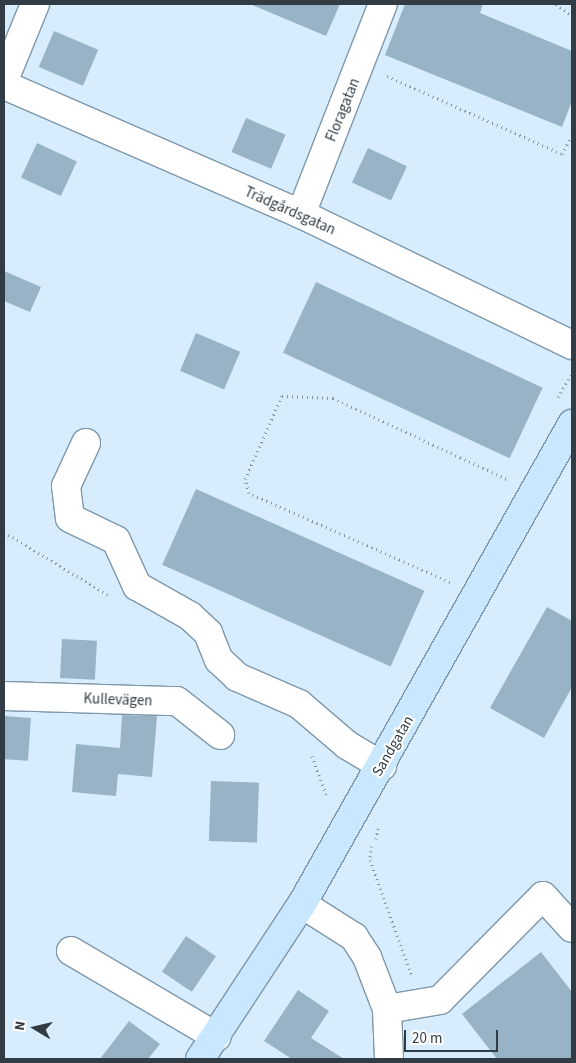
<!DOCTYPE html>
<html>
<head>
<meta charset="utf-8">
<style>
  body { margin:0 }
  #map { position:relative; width:576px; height:1063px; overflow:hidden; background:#d7edfd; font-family:"Source Sans 3",sans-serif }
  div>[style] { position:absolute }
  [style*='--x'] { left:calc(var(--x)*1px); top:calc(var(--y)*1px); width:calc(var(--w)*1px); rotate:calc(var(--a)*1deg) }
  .building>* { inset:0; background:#98b2c6; transform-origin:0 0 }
  .path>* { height:3px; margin-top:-1.5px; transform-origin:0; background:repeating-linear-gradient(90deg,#81919d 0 1px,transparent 0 5px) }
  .roads { filter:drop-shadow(1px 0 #7e97aa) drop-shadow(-1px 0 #7e97aa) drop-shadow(0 1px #7e97aa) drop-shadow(0 -1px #7e97aa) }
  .minor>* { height:28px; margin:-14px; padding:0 14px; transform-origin:14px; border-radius:14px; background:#fff }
  .major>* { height:28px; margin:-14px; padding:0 14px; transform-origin:14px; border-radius:14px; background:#c9e8ff }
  span { translate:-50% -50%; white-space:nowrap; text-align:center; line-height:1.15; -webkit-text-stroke:4px #fff; paint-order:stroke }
  .street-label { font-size:15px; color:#313c44 }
  .frame { position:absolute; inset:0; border:5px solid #313c44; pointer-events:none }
  .north { position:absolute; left:10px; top:1003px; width:50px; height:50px; -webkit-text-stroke:4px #fff; paint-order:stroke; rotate:279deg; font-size:14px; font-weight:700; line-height:20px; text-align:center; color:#313c44 }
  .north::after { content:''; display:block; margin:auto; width:18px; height:22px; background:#313c44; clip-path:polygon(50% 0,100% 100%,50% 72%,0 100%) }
  .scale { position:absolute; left:404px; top:1030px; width:94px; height:22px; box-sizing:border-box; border:2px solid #313c44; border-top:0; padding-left:6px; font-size:15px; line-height:18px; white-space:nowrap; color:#313c44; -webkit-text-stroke:4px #fff; paint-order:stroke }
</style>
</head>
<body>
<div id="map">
  <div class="building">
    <div style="clip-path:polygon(250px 4px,340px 4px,326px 36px)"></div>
    <div style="clip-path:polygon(405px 4px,483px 4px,480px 13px,572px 51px,572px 101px,562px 127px,385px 55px)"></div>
    <div style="left:54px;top:31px;width:48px;height:39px;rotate:23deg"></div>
    <div style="left:246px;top:118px;width:43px;height:37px;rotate:23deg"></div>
    <div style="left:37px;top:143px;width:44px;height:38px;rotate:25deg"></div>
    <div style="left:368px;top:148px;width:43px;height:38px;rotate:25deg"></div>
    <div style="clip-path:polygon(4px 271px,41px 287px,30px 312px,4px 301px)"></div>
    <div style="left:316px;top:282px;width:250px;height:78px;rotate:25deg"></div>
    <div style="left:196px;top:333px;width:48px;height:41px;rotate:23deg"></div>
    <div style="left:196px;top:489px;width:250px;height:83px;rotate:24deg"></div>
    <div style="clip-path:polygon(547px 607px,572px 621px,572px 687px,544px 738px,490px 708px)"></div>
    <div style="left:62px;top:639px;width:35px;height:39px;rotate:3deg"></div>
    <div style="clip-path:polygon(122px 715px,157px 716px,152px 777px,118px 774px,116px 796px,72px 792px,76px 744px,120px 748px)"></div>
    <div style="left:4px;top:716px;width:27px;height:43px;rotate:4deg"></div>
    <div style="left:211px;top:781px;width:48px;height:60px;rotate:2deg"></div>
    <div style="left:186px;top:936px;width:36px;height:43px;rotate:34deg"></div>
    <div style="clip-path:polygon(541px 952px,572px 992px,572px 1059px,497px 1059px,462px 1014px)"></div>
    <div style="clip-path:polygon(298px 990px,329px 1011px,311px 1038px,344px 1059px,292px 1059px,264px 1041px)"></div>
    <div style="clip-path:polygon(129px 1021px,160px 1044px,148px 1059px,100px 1059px)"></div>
  </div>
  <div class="path">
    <div style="--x:556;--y:4;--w:19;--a:35"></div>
    <div style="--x:387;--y:76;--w:192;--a:24"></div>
    <div style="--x:562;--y:154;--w:21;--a:-62"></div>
    <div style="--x:558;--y:397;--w:26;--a:-59"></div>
    <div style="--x:4;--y:532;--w:122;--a:31.2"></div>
    <div style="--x:450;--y:582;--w:220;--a:-156.1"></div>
    <div style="--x:249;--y:493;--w:15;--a:-106"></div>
    <div style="--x:245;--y:479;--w:91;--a:-66"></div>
    <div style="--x:282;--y:396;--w:51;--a:2.2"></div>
    <div style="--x:333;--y:398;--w:192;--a:25"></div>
    <div style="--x:312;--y:756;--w:44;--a:69.9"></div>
    <div style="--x:376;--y:839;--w:11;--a:-80"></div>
    <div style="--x:371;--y:846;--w:14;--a:94"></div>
    <div style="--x:370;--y:860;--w:121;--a:70.2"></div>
  </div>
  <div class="roads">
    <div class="minor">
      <div style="--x:4;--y:80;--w:82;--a:-67.8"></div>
      <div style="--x:4;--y:85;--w:324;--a:23.5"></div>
      <div style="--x:301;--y:214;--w:301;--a:25.8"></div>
      <div style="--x:301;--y:214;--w:225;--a:-68.7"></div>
      <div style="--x:86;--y:443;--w:47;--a:114.9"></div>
      <div style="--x:66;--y:486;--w:32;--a:83"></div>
      <div style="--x:70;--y:518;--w:51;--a:25.6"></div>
      <div style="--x:116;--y:540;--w:51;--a:65.5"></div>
      <div style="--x:137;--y:586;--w:61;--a:29.5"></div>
      <div style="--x:190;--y:616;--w:25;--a:43"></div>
      <div style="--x:208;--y:633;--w:29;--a:68"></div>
      <div style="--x:219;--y:660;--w:25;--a:43"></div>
      <div style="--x:237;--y:677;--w:68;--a:23.5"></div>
      <div style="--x:299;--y:704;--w:63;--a:40.5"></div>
      <div style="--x:347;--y:745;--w:41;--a:31"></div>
      <div style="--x:4;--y:696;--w:173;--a:1.7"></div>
      <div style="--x:177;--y:701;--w:55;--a:38.3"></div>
      <div style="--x:302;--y:904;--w:62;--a:32.4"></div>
      <div style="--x:354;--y:937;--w:24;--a:57"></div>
      <div style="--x:367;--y:957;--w:56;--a:69"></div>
      <div style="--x:387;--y:1009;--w:50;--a:87.7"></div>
      <div style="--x:71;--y:951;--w:169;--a:30.5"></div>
      <div style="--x:387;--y:1009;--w:54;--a:-9.6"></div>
      <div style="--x:440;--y:1000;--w:146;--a:-45.3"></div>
      <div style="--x:543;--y:896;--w:43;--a:47.8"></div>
    </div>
    <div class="major">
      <div style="--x:200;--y:1059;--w:186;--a:-56.7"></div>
      <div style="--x:302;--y:904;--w:551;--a:-60.64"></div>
    </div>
  </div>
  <div class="street-label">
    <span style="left:343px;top:110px;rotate:-68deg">Floragatan</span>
    <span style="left:290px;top:211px;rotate:24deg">Trädgårdsgatan</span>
    <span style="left:118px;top:700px;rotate:2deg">Kullevägen</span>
    <span style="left:393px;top:746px;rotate:-60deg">Sandgatan</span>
  </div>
  <div class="frame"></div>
  <div class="north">N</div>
  <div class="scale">20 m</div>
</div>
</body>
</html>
